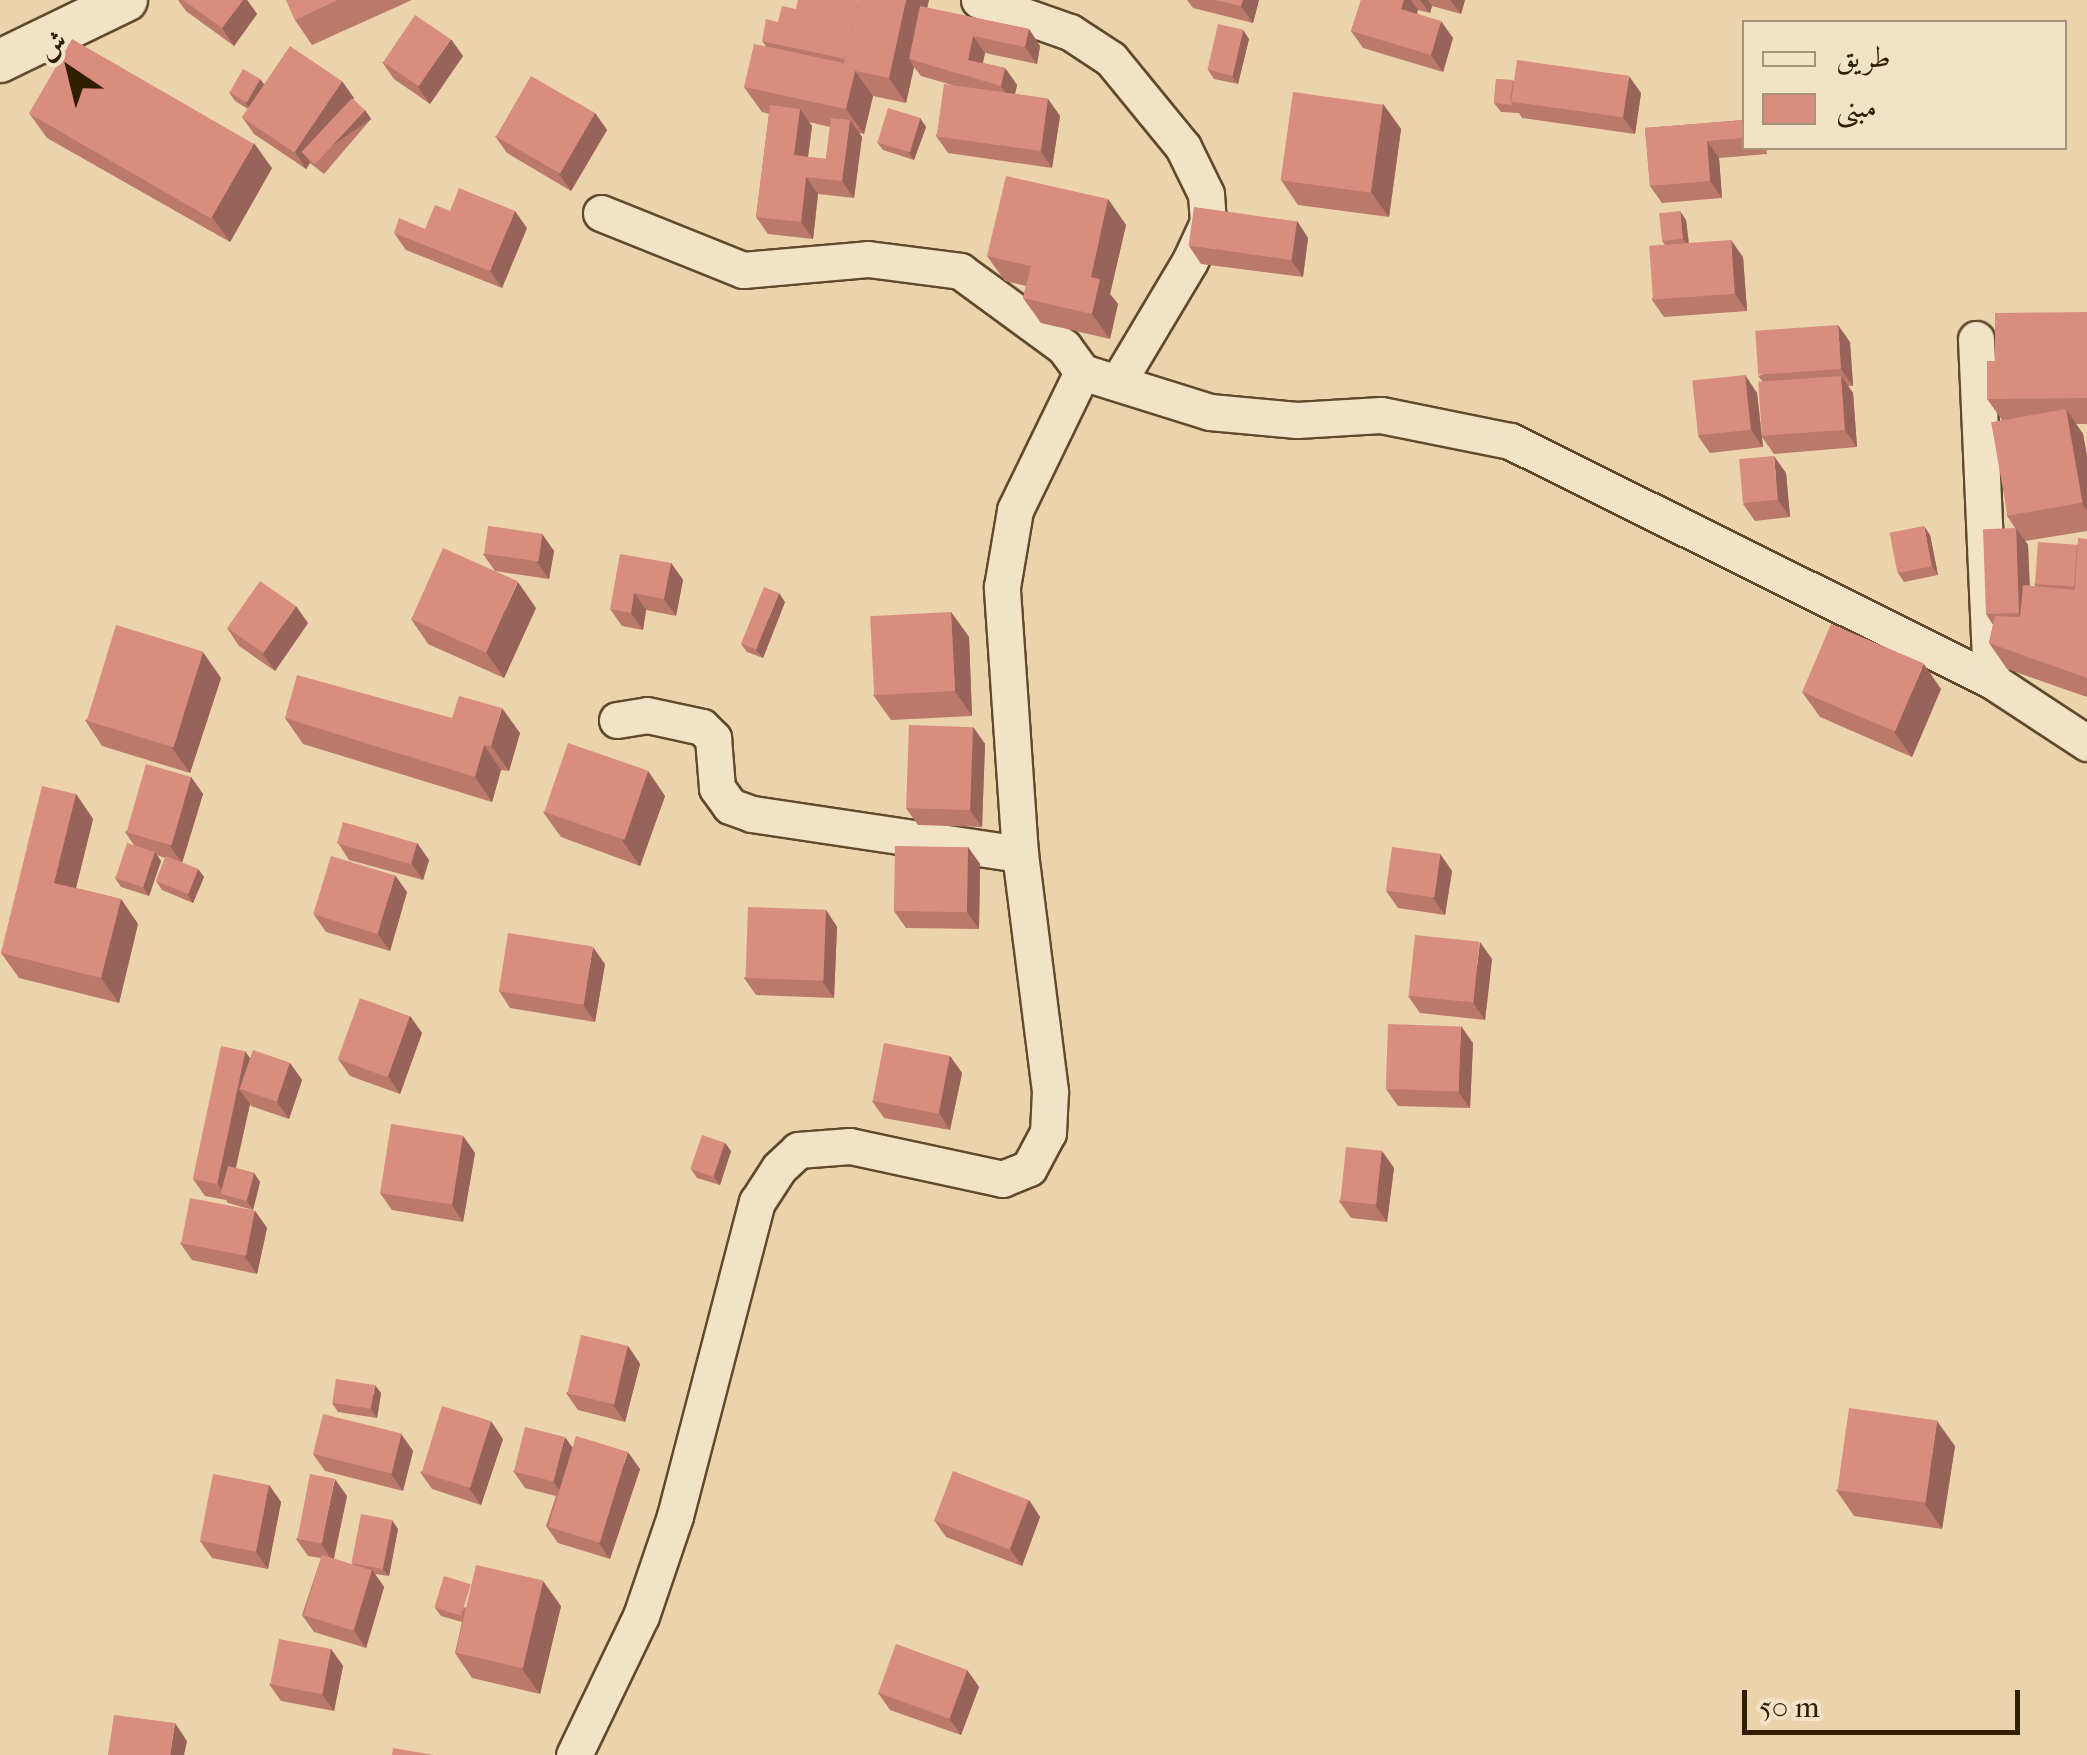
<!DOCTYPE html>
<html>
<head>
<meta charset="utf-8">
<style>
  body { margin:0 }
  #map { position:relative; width:2087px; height:1755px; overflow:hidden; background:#ebd3ab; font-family:"IM FELL French Canon",Amiri,serif }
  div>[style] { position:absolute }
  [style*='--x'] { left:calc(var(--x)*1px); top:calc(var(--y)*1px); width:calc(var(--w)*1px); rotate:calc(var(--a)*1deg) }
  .roads { filter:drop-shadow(2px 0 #604a2b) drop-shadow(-2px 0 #604a2b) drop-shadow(0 2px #604a2b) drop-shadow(0 -2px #604a2b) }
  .minor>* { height:35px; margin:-17.5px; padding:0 17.5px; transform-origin:17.5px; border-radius:17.5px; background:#f2e2c8 }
  .tertiary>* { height:42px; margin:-21px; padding:0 21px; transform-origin:21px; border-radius:21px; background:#f2e2c8 }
  .wall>* { inset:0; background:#bb796c }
  .shaded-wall>* { inset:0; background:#986358; transform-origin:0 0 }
  .building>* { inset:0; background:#d98d7e; transform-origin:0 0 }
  span { translate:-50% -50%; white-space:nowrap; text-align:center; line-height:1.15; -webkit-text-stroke:10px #f2e2c8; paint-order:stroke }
  .legend { position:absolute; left:1742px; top:20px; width:325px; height:130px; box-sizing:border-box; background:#f2e2c8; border:2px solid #a59378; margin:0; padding:12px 18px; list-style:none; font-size:30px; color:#311d00 }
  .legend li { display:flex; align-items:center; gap:20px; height:50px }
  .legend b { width:50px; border:2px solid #a59378 }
  .north { position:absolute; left:20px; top:20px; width:100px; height:100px; -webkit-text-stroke:8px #f2e2c8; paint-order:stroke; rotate:325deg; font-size:28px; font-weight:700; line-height:40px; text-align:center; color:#311d00 }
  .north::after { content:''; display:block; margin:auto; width:35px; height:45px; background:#311d00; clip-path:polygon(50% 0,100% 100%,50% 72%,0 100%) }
  .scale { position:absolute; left:1742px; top:1690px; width:278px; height:45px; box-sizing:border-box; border:5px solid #311d00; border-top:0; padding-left:12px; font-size:30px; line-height:35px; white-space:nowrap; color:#311d00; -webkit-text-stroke:8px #f2e2c8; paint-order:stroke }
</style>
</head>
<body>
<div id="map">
  <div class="roads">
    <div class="minor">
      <div style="--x:979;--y:0;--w:96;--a:19.4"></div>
      <div style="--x:1070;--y:32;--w:49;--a:33.4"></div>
      <div style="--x:1111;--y:59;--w:114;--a:50.7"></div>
      <div style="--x:1183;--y:147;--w:52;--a:63.9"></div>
      <div style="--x:1206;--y:194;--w:28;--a:86"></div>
      <div style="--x:1208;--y:222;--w:43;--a:114.8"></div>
      <div style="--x:1190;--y:261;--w:141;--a:120.8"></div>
      <div style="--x:601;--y:213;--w:153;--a:21.9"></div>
      <div style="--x:743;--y:270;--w:125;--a:-5"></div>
      <div style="--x:868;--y:259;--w:93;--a:7.4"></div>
      <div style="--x:960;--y:271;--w:129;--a:36.2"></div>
      <div style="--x:1064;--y:347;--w:31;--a:54"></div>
      <div style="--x:1976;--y:339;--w:341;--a:87.5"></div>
      <div style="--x:617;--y:720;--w:30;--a:-9"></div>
      <div style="--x:647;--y:715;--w:56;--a:12.3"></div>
      <div style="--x:702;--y:727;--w:16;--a:45"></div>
      <div style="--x:713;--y:738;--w:50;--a:85.4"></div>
      <div style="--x:717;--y:788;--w:22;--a:54"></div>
      <div style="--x:730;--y:806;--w:23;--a:20"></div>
      <div style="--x:752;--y:814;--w:271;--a:8.5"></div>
      <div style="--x:574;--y:1755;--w:154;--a:-64.3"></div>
      <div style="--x:641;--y:1616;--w:106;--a:-71.2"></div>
      <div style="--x:675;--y:1516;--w:325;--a:-75.4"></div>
      <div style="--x:757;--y:1202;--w:40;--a:-57.1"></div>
      <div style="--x:779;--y:1168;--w:26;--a:-43"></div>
      <div style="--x:798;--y:1150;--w:52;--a:-4.4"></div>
      <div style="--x:850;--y:1146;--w:156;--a:12.2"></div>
      <div style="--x:1002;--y:1179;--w:29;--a:-22"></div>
      <div style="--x:1029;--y:1168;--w:40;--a:-62"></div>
      <div style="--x:1048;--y:1133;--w:42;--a:-87.3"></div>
      <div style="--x:1050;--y:1091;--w:239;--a:-97.2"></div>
      <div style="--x:1020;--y:854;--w:268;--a:-93.9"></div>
      <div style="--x:1002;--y:587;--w:78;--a:-80.4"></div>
      <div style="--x:1015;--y:510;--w:153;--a:-64.1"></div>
      <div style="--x:1082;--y:372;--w:134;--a:17.4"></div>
      <div style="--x:1210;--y:412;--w:87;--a:5.3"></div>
      <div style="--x:1297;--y:420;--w:84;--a:-3.4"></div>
      <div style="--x:1381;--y:415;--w:132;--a:11.4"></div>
      <div style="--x:1510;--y:441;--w:537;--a:26.42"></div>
      <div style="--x:1991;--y:680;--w:115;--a:33.3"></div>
    </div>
    <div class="tertiary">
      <div style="--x:0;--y:61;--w:140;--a:-25.8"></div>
    </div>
  </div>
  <div class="wall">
    <div style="clip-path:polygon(178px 0,247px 0,257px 14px,234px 46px,186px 11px)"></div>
    <div style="clip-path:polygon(286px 0,412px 0,312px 45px,295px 20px)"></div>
    <div style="clip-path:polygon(evenodd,929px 0,927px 8px,1029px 29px,1040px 46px,1037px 64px,985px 53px,983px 63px,1005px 68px,1017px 85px,1015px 94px,1048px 99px,1060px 116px,1052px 168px,948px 153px,936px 136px,952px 85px,921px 76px,914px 67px,906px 103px,873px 96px,864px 134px,859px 133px,862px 137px,854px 198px,818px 194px,813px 239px,768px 234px,756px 217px,769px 114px,762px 112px,744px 87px,766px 46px,762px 41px,778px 22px,796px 9px,929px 0,809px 122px,830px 127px,826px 159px,808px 157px,812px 126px,809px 122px)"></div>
    <div style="clip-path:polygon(1187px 0,1259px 0,1253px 23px,1193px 8px)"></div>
    <div style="clip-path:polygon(1361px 0,1465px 0,1461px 14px,1432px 6px,1430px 13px,1418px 10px,1417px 13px,1453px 38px,1443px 72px,1363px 48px,1351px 31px)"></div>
    <div style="clip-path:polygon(1243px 30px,1249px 39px,1238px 84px,1214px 79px,1208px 70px)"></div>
    <div style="clip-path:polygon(463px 56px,430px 104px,394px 79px,382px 62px)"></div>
    <div style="clip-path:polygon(260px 79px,264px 85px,354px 98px,353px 100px,371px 119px,324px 174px,310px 163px,306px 169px,254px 134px,242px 117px,248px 109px,235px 101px,229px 92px)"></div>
    <div style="clip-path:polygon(1496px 79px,1641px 93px,1635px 134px,1522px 118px,1519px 113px,1501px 112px,1494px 103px)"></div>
    <div style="clip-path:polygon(1383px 104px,1401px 129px,1389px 217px,1298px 205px,1281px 180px)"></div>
    <div style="clip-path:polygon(29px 113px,272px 168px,230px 242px,47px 138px)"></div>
    <div style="clip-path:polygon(595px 113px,607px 130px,571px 191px,507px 153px,495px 136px)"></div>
    <div style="clip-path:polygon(920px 118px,926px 127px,914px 160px,883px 150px,877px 142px)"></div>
    <div style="clip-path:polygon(1744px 120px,1744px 148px,1766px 148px,1767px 154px,1719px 158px,1722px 198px,1662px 203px,1650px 186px,1645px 128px)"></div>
    <div style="clip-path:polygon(1108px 199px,1126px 225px,1110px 294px,1118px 304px,1110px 339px,1041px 323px,1023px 298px,1026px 286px,1005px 281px,987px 256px)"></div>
    <div style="clip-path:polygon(1686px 220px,1689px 243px,1743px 257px,1747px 311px,1664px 317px,1652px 300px,1665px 245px,1662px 241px)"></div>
    <div style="clip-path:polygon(1297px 221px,1308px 238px,1303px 277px,1201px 264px,1189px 246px)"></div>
    <div style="clip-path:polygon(527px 228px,502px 288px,406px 250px,394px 233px,425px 229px)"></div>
    <div style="clip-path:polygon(2087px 312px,2087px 424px,2076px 424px,2083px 434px,2087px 456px,2087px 531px,2025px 541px,2028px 545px,2030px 586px,2036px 586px,2034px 584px,2077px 545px,2087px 539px,2087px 697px,2007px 669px,1989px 643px,1993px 625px,1986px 614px,2015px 528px,2007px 516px,2002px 420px,1987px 399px,1995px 361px)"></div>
    <div style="clip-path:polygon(1850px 342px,1853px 386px,1848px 386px,1853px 393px,1857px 447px,1774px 454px,1762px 437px,1763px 382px,1758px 376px)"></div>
    <div style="clip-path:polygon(1745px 375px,1757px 393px,1763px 447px,1710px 453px,1698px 436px)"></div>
    <div style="clip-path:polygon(1786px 473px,1790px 517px,1755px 521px,1743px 504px)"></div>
    <div style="clip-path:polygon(542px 534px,554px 551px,549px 579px,495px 571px,483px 554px)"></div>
    <div style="clip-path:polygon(1930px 535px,1938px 575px,1904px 582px,1898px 573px)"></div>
    <div style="clip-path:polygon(671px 563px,683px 580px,676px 616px,646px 610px,643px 630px,622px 626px,610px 609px)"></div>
    <div style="clip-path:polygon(785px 602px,763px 658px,747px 652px,741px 644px)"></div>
    <div style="clip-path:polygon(536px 608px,504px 678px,428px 644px,411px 619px)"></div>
    <div style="clip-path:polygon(951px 612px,969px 637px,972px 716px,891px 720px,873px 695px)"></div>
    <div style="clip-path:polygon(308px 623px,275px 671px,239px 646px,227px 628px)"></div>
    <div style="clip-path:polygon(221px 678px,190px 773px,102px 746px,85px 720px)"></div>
    <div style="clip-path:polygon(1941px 689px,1912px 757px,1820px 717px,1802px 692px)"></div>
    <div style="clip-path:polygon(285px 718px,452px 718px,520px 733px,509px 771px,501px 770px,492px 802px,303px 744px)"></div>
    <div style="clip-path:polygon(973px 727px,985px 744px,982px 827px,918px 825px,906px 808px)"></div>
    <div style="clip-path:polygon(648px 771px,665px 796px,640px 866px,561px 837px,543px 812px)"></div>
    <div style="clip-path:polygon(191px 777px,203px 794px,182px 863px,198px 869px,204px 877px,193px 903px,162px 890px,156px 881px,165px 858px,157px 855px,161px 861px,149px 896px,121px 887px,115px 878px,134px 845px,125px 832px)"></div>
    <div style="clip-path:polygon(76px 794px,93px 819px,76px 888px,121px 899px,138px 924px,119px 1003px,19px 978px,1px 953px)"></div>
    <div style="clip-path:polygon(338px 843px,417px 843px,429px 860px,423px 880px,349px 860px)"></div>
    <div style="clip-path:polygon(968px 847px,980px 864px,979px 929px,906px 928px,894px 911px)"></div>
    <div style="clip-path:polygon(1440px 854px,1452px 871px,1445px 915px,1398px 908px,1386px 891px)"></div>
    <div style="clip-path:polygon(407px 892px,390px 951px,326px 932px,314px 915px)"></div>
    <div style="clip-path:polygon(826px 910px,837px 927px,834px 998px,756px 995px,744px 978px)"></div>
    <div style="clip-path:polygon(1492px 959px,1485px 1020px,1420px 1013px,1408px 996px)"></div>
    <div style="clip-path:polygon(605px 964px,595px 1022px,510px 1008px,499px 991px)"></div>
    <div style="clip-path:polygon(410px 1016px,422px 1033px,400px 1094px,350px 1076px,338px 1059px)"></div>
    <div style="clip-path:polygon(1473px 1043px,1470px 1108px,1398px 1106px,1386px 1089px)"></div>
    <div style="clip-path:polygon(950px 1056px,962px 1073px,950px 1130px,884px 1118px,872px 1101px)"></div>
    <div style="clip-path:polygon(250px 1058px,290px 1063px,302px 1080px,289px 1119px,251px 1106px,250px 1104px,236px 1168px,254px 1173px,260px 1182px,253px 1210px,228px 1203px,226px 1200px,205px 1196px,193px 1179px)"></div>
    <div style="clip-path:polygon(463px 1136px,475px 1153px,463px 1222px,392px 1210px,380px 1193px)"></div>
    <div style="clip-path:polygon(725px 1143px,731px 1151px,720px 1185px,697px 1178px,691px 1169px)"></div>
    <div style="clip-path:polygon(1382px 1151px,1394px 1168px,1387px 1222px,1351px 1218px,1339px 1201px)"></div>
    <div style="clip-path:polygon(255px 1211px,267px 1228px,257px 1274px,192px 1260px,180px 1243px)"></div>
    <div style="clip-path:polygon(628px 1346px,640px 1364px,625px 1422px,578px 1410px,566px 1393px)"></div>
    <div style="clip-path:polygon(381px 1393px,377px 1418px,338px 1412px,332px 1403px)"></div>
    <div style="clip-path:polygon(401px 1434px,413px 1451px,403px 1491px,325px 1471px,313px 1454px)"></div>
    <div style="clip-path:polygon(503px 1439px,481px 1505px,432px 1489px,420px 1472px)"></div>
    <div style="clip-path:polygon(1955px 1446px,1942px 1529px,1854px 1516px,1836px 1490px)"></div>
    <div style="clip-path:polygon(572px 1447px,640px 1469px,610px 1559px,558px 1543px,546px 1526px,556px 1496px,525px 1488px,513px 1471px)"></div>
    <div style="clip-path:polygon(269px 1485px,281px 1502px,268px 1569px,212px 1558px,200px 1541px)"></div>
    <div style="clip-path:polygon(347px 1496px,334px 1559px,353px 1565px,352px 1563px,398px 1529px,389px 1576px,375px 1574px,384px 1587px,366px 1648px,314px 1632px,302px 1615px,321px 1558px,308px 1556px,296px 1539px)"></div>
    <div style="clip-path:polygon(1029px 1500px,1040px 1517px,1022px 1566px,946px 1537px,934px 1520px)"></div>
    <div style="clip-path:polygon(561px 1606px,540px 1694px,472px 1678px,455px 1653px,462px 1622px,441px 1616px,435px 1608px)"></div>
    <div style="clip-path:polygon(331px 1649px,343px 1666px,334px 1711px,281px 1701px,269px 1684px)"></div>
    <div style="clip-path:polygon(967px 1670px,979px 1687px,961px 1735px,890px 1710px,878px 1693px)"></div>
  </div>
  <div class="shaded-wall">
    <div style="clip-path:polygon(243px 0,247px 0,257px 14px,234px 46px,222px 28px)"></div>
    <div style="clip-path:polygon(906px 0,929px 0,915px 61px,909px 59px,914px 67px,906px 103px,889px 78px)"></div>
    <div style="clip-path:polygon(1243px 0,1259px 0,1253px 23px,1241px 6px)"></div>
    <div style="clip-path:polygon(1404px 0,1411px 0,1418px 10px,1413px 26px,1401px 9px)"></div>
    <div style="clip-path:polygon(1420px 0,1428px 0,1432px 6px,1430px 13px)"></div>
    <div style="clip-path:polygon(1450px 0,1465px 0,1461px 14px)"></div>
    <div style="clip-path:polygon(1441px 21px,1453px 38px,1443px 72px,1431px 55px)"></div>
    <div style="clip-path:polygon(1029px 29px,1040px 46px,1037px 64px,1025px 47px)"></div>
    <div style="clip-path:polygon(1243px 30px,1249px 39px,1238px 84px,1232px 76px)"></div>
    <div style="clip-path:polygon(973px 36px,985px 53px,979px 77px,968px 60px)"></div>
    <div style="clip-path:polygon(451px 39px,463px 56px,430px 104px,418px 87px)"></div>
    <div style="clip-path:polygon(1005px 68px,1017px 85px,1013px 103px,1001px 86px)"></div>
    <div style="clip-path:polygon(855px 71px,873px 96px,864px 134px,846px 109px)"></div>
    <div style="clip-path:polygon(1629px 76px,1641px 93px,1635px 134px,1623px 117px)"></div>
    <div style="clip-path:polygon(260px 79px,266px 87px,251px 111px,245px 102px)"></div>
    <div style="clip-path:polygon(342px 81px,354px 98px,312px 161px,304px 154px,310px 163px,306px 169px,295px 152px)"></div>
    <div style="clip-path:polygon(1048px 99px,1060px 116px,1052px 168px,1041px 151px)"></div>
    <div style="clip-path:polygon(1383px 104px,1401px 129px,1389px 217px,1371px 192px)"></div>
    <div style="clip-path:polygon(800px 109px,812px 126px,806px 172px,794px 155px)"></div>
    <div style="left:365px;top:110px;width:11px;height:73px;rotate:56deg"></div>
    <div style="clip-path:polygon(595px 113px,607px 130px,571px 191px,559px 174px)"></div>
    <div style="clip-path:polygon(920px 118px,926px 127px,914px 160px,908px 152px)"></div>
    <div style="clip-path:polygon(850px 120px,862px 137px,854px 198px,842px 181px)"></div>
    <div style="clip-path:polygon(1707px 141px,1719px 158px,1722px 198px,1710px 181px)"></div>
    <div style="clip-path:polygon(254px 143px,272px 168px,230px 242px,212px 217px)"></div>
    <div style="clip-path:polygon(806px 177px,818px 194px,813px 239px,801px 222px)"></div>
    <div style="clip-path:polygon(1108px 199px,1126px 225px,1110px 294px,1118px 304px,1110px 339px,1092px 314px,1091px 277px)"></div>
    <div style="clip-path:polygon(515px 211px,527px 228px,502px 288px,490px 271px)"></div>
    <div style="clip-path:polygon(1680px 211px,1686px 220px,1689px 248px,1683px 239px)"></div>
    <div style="clip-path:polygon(1297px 221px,1308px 238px,1303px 277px,1291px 260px)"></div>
    <div style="clip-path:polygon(1731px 240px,1743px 257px,1747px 311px,1735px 294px)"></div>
    <div style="clip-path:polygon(1838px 325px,1850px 342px,1853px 386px,1841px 369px)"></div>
    <div style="clip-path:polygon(1745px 375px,1757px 393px,1763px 447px,1751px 430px)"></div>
    <div style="clip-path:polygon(1841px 376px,1853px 393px,1857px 447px,1845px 430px)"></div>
    <div style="clip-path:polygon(2066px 409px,2083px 434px,2087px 456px,2087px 511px,2082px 503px)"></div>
    <div style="clip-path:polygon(1774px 456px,1786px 473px,1790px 517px,1778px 500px)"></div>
    <div style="clip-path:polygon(1924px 526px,1930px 535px,1938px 575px,1932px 566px)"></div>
    <div style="clip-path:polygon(2016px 528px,2028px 545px,2031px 630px,2019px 613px)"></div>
    <div style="clip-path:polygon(542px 534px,554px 551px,549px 579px,537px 562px)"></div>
    <div style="clip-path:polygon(671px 563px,683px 580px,676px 616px,664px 599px)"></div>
    <div style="clip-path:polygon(518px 582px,536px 608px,504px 678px,486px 652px)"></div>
    <div style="clip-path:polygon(634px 593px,646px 610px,643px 630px,631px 613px)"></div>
    <div style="clip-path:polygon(779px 593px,785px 602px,763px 658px,756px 650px)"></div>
    <div style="clip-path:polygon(296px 606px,308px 623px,275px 671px,263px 654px)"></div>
    <div style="clip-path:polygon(951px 612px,969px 637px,972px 716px,955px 691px)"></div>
    <div style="clip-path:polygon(203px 652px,221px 678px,190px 773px,172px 748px)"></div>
    <div style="clip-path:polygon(1924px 664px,1941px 689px,1912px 757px,1894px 732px)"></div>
    <div style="clip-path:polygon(502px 708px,520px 733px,509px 771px,491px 746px)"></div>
    <div style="clip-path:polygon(973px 727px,985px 744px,982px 827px,970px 810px)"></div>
    <div style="clip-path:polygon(484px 745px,501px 770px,492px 802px,475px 777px)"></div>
    <div style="clip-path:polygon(648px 771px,665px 796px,640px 866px,622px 840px)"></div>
    <div style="clip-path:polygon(191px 777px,203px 794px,182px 863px,170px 846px)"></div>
    <div style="clip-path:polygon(76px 794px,93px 819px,71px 908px,54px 883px)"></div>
    <div style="clip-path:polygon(417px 843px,429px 860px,423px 880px,411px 863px)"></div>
    <div style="clip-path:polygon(968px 847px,980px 864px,979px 929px,967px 912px)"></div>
    <div style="clip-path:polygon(155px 852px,161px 861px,149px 896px,143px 887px)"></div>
    <div style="clip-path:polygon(1440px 854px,1452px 871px,1445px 915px,1433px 898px)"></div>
    <div style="clip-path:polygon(198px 869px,204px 877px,193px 903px,187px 894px)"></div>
    <div style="clip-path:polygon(395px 875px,407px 892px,390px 951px,378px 934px)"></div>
    <div style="clip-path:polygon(121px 899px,138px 924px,119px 1003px,101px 978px)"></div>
    <div style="clip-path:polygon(826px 910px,837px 927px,834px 998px,822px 981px)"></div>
    <div style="clip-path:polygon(1480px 942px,1492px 959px,1485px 1020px,1473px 1003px)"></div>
    <div style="clip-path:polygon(593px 947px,605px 964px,595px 1022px,583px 1005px)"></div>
    <div style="clip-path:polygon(410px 1016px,422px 1033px,400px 1094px,388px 1076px)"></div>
    <div style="clip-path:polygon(1461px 1026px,1473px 1043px,1470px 1108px,1458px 1091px)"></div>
    <div style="clip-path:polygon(245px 1051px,257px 1068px,239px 1089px,250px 1104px,229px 1196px,225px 1195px,217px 1183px)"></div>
    <div style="clip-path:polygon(950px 1056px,962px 1073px,950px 1130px,939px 1113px)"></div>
    <div style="clip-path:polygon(290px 1063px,302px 1080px,289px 1119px,277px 1102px)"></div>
    <div style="clip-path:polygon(463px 1136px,475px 1153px,463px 1222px,452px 1205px)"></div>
    <div style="clip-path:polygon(725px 1143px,731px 1151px,720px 1185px,714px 1177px)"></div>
    <div style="clip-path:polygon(1382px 1151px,1394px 1168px,1387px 1222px,1375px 1205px)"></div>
    <div style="clip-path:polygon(254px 1173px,260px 1182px,253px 1210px,247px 1201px)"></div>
    <div style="clip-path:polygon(255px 1211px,267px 1228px,257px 1274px,245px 1257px)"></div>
    <div style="clip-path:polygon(628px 1346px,640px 1364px,625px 1422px,613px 1405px)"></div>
    <div style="clip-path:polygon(375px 1385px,381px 1393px,377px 1418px,371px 1409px)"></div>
    <div style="clip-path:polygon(491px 1421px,503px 1439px,481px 1505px,469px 1488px)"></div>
    <div style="clip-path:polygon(1937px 1421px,1955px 1446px,1942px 1529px,1925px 1504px)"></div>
    <div style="clip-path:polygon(401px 1434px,413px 1451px,403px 1491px,391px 1474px)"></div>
    <div style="clip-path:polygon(565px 1437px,577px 1454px,565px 1498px,553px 1481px)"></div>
    <div style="clip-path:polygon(628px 1452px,640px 1469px,610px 1559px,598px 1542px)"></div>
    <div style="clip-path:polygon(335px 1479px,347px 1496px,333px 1561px,321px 1544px)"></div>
    <div style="clip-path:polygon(269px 1485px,281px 1502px,268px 1569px,256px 1552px)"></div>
    <div style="clip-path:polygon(1029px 1500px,1040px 1517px,1022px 1566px,1010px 1549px)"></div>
    <div style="clip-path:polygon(392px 1520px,398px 1529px,389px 1576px,382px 1568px)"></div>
    <div style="clip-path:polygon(372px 1570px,384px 1587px,366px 1648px,354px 1631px)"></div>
    <div style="clip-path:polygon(543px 1581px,561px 1606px,540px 1694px,522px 1669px)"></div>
    <div style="clip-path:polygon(331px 1649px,343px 1666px,334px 1711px,322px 1694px)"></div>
    <div style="clip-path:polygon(967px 1670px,979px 1687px,961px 1735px,949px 1718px)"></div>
    <div style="clip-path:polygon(175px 1723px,187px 1741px,184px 1755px,170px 1755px)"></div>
  </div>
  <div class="building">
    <div style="clip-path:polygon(183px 0,243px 0,222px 28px)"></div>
    <div style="clip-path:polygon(286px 0,338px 0,295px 20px)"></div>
    <div style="clip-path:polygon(798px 0,858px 0,845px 59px,762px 41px,766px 19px,778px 22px,782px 6px,796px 9px)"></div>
    <div style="clip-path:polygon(858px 0,906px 0,889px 78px,855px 71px,846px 109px,744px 87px,754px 44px,844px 63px)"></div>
    <div style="clip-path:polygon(1216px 0,1243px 0,1241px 6px)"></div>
    <div style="clip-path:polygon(1361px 0,1404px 0,1401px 9px,1441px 21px,1431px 55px,1351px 31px)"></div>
    <div style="clip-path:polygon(920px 6px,1029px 29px,1025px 47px,973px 36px,968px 60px,1005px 68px,1001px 86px,909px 59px)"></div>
    <div style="left:415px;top:15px;width:43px;height:57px;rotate:34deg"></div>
    <div style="left:1218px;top:24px;width:26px;height:47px;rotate:13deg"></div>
    <div style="left:72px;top:39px;width:210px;height:86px;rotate:30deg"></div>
    <div style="left:290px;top:46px;width:63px;height:86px;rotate:34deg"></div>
    <div style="left:1517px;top:60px;width:113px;height:42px;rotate:8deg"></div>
    <div style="left:243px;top:69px;width:20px;height:27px;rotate:30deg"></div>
    <div style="left:531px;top:76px;width:74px;height:70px;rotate:30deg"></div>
    <div style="clip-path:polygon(1496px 79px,1513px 80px,1510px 101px,1513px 105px,1494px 103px)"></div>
    <div style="left:944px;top:84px;width:105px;height:53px;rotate:8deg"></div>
    <div style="left:1293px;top:92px;width:91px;height:89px;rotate:8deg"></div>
    <div style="left:352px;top:98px;width:18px;height:74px;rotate:43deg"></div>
    <div style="clip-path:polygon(770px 105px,800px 109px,794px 155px,826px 159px,831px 118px,850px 120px,842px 181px,806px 177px,801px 222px,756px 217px)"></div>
    <div style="left:888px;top:108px;width:34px;height:36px;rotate:17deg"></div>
    <div style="clip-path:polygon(1744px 120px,1744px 138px,1707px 141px,1710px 181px,1650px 186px,1645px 128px)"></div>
    <div style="clip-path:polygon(1006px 176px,1108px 199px,1091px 277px,1100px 279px,1092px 314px,1023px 298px,1031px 266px,987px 256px)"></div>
    <div style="clip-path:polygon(459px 188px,515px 211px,490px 271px,394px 233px,399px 218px,425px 229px,435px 205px,450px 211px)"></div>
    <div style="left:1194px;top:207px;width:104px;height:39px;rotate:8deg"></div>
    <div style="left:1680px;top:211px;width:28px;height:21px;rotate:84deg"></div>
    <div style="left:1731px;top:240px;width:54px;height:82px;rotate:86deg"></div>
    <div style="clip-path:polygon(2087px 312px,2087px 398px,1987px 399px,1987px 361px,1995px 361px,1995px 313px)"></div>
    <div style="left:1838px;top:325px;width:44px;height:83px;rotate:86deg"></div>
    <div style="left:1745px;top:375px;width:55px;height:53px;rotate:84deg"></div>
    <div style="left:1841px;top:376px;width:54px;height:83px;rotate:86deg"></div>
    <div style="left:2066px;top:409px;width:95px;height:76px;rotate:80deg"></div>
    <div style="left:1774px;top:456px;width:44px;height:35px;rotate:85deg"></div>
    <div style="left:488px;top:526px;width:55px;height:28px;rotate:8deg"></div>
    <div style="left:1924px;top:526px;width:41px;height:35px;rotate:79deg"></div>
    <div style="left:2016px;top:528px;width:85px;height:33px;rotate:88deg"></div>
    <div style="clip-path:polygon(2078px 538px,2087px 539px,2087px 678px,1989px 643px,1995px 616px,2020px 617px,2023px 585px,2075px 590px)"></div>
    <div style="left:2038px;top:542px;width:39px;height:42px;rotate:4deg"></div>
    <div style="left:443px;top:548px;width:82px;height:78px;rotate:24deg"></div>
    <div style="clip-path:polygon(620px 554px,671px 563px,664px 599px,634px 593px,631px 613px,610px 609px)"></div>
    <div style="left:260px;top:581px;width:44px;height:57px;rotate:35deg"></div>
    <div style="left:764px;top:587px;width:16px;height:61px;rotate:22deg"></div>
    <div style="left:951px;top:612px;width:79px;height:81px;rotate:87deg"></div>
    <div style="left:1831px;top:624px;width:101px;height:74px;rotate:23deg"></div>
    <div style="left:116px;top:625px;width:91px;height:100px;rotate:17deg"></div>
    <div style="clip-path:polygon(297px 675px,452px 718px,459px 696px,502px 708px,491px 746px,484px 745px,475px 777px,285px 718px)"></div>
    <div style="left:909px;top:725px;width:64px;height:83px;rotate:2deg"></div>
    <div style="left:568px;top:743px;width:85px;height:73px;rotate:19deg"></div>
    <div style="left:146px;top:764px;width:47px;height:71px;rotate:16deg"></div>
    <div style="clip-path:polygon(42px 786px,76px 794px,54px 883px,121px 899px,101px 978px,1px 953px)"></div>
    <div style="left:343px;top:822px;width:77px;height:22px;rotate:16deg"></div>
    <div style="left:127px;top:843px;width:29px;height:37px;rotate:18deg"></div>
    <div style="left:895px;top:846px;width:73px;height:65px;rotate:1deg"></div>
    <div style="left:1392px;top:847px;width:49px;height:44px;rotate:8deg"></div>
    <div style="left:166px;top:856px;width:35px;height:27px;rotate:22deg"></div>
    <div style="left:331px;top:856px;width:67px;height:61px;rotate:17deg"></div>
    <div style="left:748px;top:907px;width:78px;height:71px;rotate:2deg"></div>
    <div style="left:508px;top:933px;width:86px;height:59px;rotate:9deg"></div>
    <div style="left:1415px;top:935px;width:65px;height:61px;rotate:6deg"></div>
    <div style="left:360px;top:998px;width:53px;height:65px;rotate:20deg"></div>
    <div style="left:1388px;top:1024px;width:73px;height:65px;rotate:2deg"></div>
    <div style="left:884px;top:1043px;width:67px;height:59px;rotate:11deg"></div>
    <div style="left:221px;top:1046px;width:25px;height:136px;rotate:12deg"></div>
    <div style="left:253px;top:1050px;width:39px;height:41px;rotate:19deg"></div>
    <div style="left:391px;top:1124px;width:73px;height:70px;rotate:9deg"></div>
    <div style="left:702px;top:1135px;width:24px;height:36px;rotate:19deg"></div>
    <div style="left:1346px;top:1147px;width:36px;height:54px;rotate:6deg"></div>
    <div style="left:228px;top:1166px;width:27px;height:29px;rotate:15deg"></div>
    <div style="left:190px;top:1198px;width:66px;height:46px;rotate:11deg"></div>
    <div style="left:581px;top:1335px;width:48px;height:60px;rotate:13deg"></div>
    <div style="left:336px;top:1379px;width:39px;height:24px;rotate:9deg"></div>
    <div style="left:442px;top:1406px;width:51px;height:70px;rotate:17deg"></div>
    <div style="left:1849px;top:1408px;width:89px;height:83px;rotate:8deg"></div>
    <div style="left:323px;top:1414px;width:81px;height:41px;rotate:14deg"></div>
    <div style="left:525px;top:1427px;width:41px;height:46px;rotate:14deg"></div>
    <div style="left:576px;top:1436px;width:54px;height:95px;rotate:17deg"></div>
    <div style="left:953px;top:1471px;width:81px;height:53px;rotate:21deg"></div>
    <div style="left:213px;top:1474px;width:57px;height:68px;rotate:11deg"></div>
    <div style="left:310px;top:1474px;width:25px;height:66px;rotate:11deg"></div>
    <div style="left:361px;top:1514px;width:32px;height:50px;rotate:11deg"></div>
    <div style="left:322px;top:1555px;width:52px;height:63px;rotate:17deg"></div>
    <div style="left:476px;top:1565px;width:69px;height:90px;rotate:13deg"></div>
    <div style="left:444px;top:1576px;width:28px;height:33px;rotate:17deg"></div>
    <div style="left:279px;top:1639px;width:53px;height:46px;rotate:11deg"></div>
    <div style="left:896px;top:1644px;width:76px;height:52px;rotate:20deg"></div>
    <div style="clip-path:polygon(114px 1715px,175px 1723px,170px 1755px,108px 1755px)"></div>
    <div style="clip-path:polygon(393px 1748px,434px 1755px,392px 1755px)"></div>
  </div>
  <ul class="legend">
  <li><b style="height:12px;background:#f2e2c8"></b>طريق</li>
  <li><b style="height:28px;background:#d98d7e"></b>مبنى</li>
  </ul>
  <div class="north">ش</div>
  <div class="scale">50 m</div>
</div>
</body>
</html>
